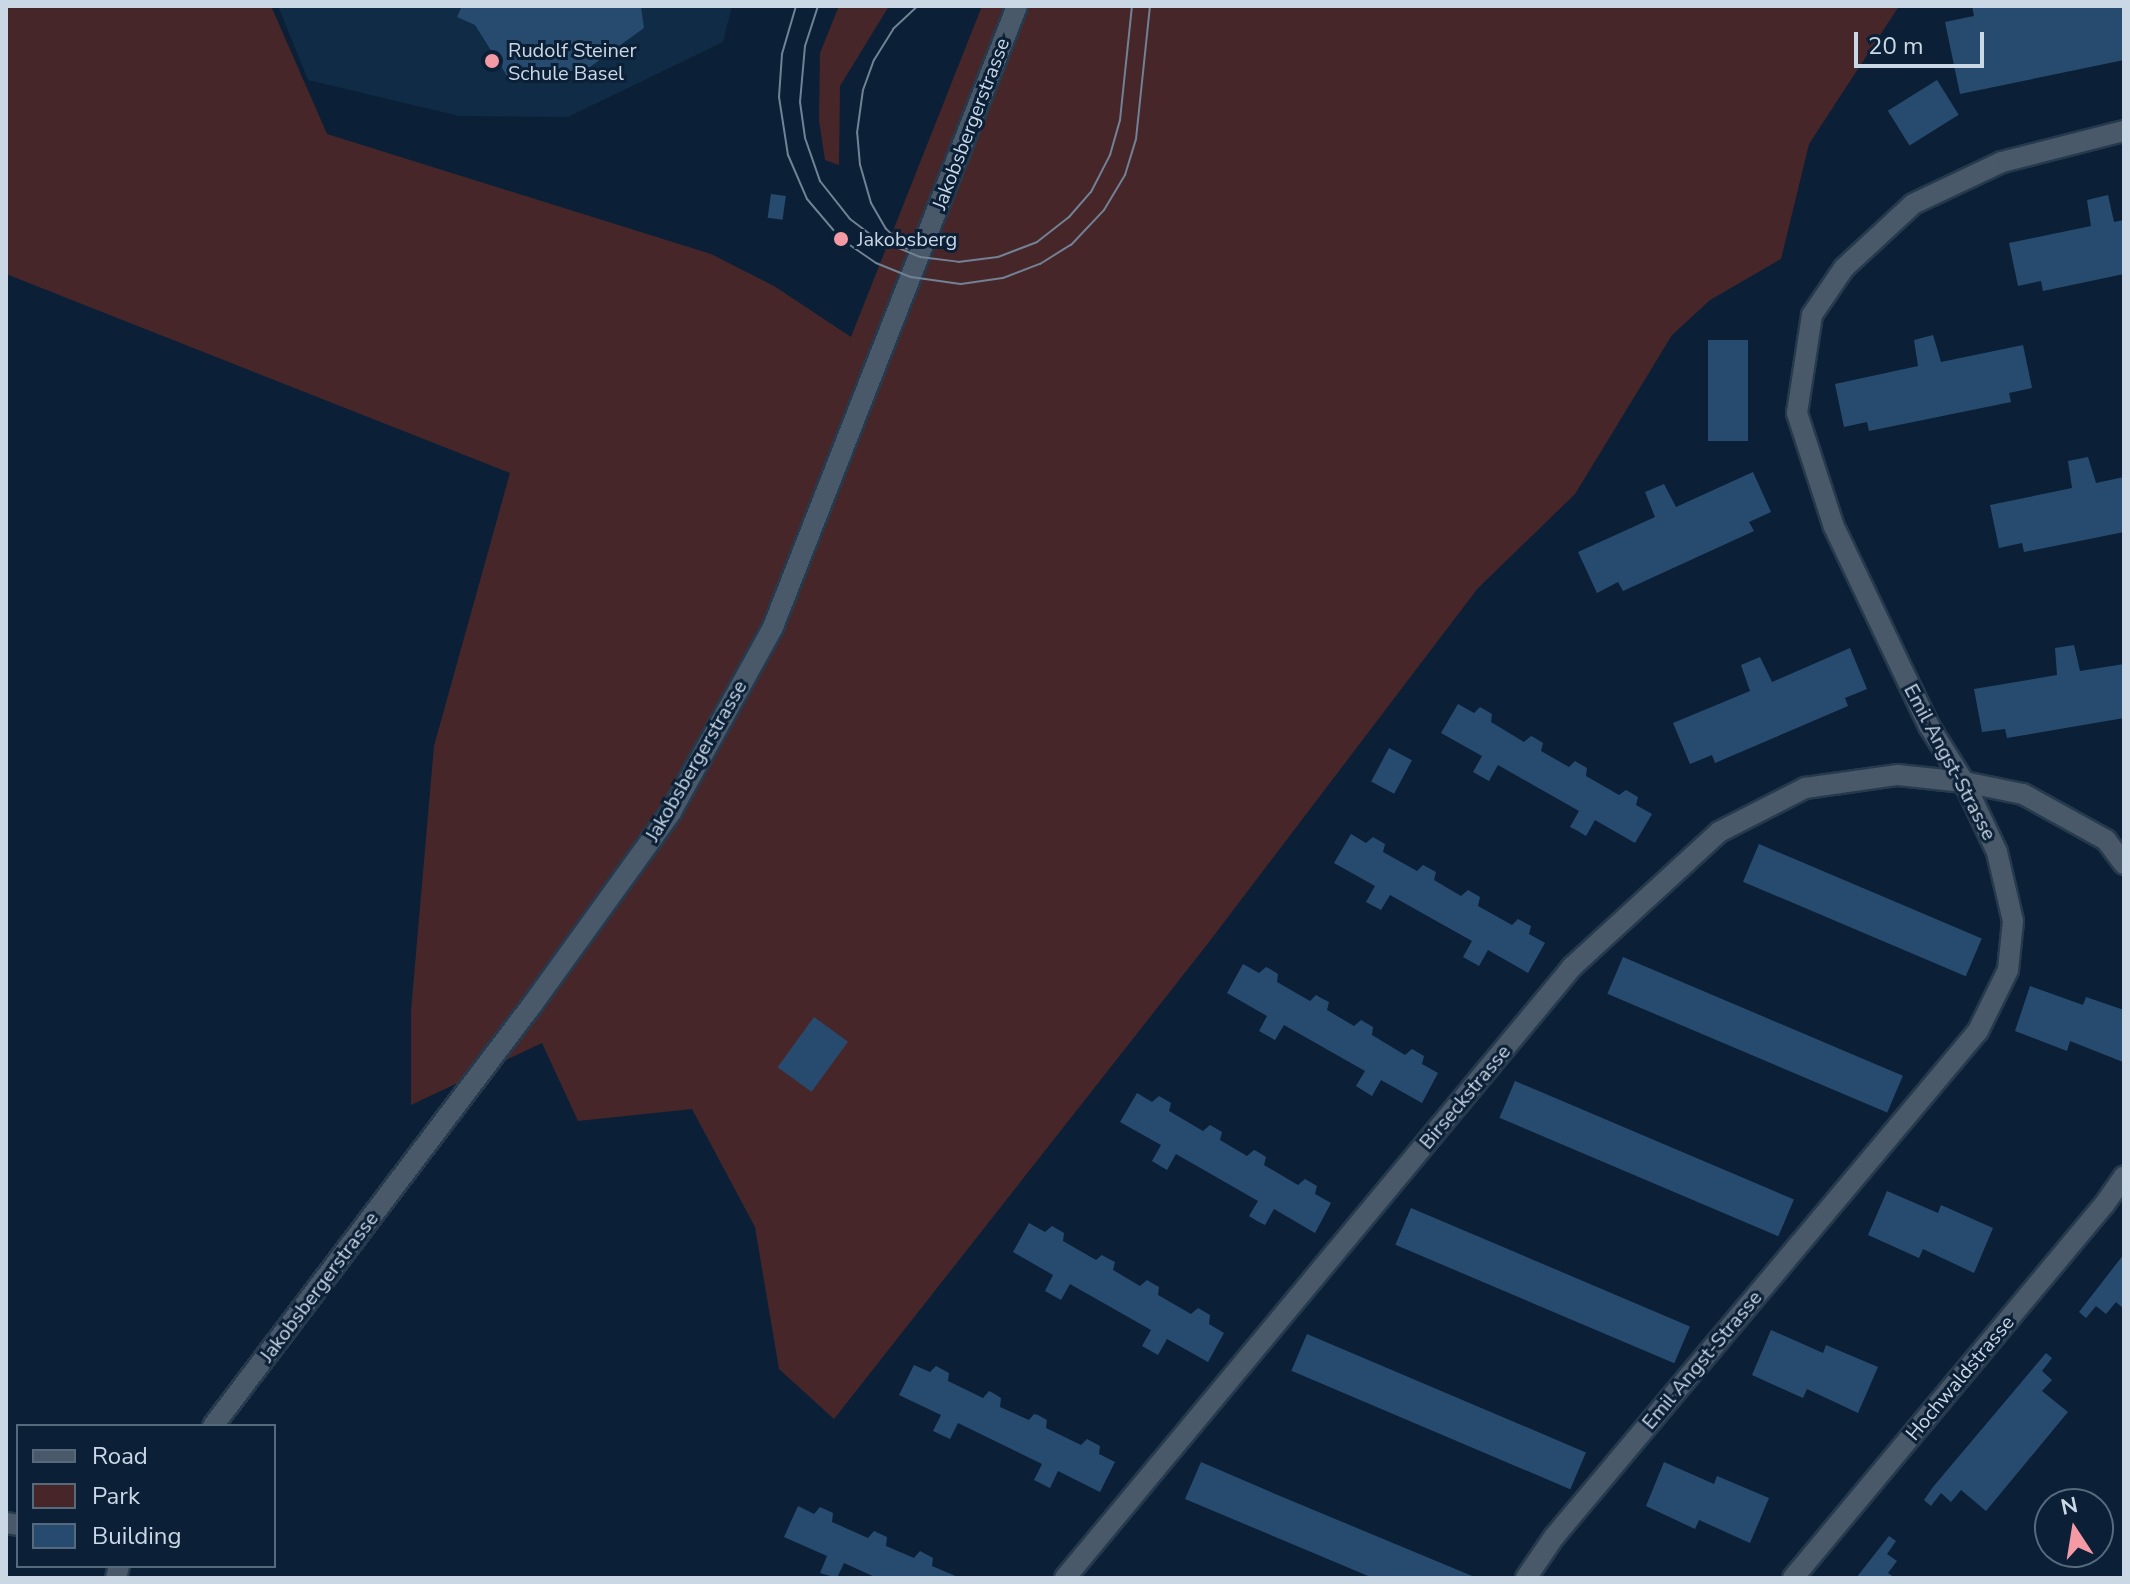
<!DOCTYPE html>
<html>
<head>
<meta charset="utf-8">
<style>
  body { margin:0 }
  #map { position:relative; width:2130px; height:1584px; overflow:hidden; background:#0b2036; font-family:"Nunito Sans",sans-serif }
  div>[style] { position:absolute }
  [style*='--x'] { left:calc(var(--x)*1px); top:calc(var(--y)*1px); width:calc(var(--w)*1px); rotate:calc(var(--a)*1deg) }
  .built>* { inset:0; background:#102b45 }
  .green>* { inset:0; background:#47262a }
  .building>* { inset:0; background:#274b6f; transform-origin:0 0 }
  .roads { filter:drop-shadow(2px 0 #263a4e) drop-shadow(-2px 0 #263a4e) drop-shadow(0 2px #263a4e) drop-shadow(0 -2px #263a4e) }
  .minor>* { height:20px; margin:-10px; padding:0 10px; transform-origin:10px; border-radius:10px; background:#4a596a }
  .tram>* { height:2px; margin:-1px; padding:0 1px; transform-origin:1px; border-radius:1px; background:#718294 }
  .dots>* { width:22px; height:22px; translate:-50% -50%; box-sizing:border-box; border:4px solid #0b2036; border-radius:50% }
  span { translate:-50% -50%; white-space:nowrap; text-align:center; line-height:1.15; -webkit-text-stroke:6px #0b2036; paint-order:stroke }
  .poi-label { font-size:20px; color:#cad7e5 }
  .left { translate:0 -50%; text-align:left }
  .street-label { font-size:20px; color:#cad7e5 }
  .frame { position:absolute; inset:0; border:8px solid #cad7e5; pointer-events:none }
  .legend { position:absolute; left:16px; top:1424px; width:260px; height:144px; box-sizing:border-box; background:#0b2036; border:2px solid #57697c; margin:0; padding:10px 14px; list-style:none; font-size:24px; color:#cad7e5 }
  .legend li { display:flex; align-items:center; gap:16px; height:40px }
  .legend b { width:40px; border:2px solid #57697c }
  .north { position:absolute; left:2034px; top:1488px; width:80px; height:80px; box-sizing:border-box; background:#0b2036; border:2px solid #57697c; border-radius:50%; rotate:348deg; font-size:22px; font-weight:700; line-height:32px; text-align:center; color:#cad7e5 }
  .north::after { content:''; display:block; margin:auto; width:28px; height:36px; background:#f49aa5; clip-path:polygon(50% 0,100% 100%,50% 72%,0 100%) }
  .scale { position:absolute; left:1854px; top:32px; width:130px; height:36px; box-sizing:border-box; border:4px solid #cad7e5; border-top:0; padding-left:10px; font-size:24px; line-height:28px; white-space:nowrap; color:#cad7e5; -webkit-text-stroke:6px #0b2036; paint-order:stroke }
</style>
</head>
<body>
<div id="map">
  <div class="built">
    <div style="clip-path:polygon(278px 6px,732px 6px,723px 42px,568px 117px,459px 116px,308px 80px)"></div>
  </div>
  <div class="green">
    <div style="clip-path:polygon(6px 6px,271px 6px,327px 134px,711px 254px,774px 286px,851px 337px,982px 6px,1899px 6px,1809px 144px,1781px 259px,1710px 300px,1672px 335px,1575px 494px,1478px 588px,1209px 942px,834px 1419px,779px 1369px,755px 1227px,692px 1109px,578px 1121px,542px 1043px,411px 1105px,411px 1011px,434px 746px,510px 473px,6px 274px)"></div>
    <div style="clip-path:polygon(839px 6px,889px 6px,840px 86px,839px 165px,825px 160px,819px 120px,820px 53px)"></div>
  </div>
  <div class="building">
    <div style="clip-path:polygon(462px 6px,641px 6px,644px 28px,583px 72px,509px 79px,475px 25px,457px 17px)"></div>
    <div style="clip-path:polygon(1972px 6px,2124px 6px,2124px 60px,1960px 94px,1945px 22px,1974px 16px)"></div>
    <div style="left:1937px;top:80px;width:41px;height:58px;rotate:58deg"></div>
    <div style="left:771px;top:194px;width:15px;height:24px;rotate:8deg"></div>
    <div style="clip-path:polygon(2108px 195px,2114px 222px,2124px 220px,2124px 274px,2043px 291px,2041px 281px,2018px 286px,2009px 243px,2091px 226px,2087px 200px)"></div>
    <div style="clip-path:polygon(1933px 335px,1941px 362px,2023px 345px,2032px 388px,2009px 393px,2011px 402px,1869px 431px,1867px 422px,1844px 427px,1835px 384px,1918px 366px,1914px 340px)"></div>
    <div style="left:1708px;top:340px;width:40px;height:101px"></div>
    <div style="clip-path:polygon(2088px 457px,2096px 483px,2124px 477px,2124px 532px,2024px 552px,2022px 543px,1999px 548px,1990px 505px,2072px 488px,2068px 461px)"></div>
    <div style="clip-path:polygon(1753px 472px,1771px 512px,1749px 522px,1754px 531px,1623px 591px,1618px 582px,1597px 593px,1578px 552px,1655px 517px,1645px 492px,1664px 484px,1676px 507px)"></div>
    <div style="clip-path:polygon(2074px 645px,2080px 671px,2124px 664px,2124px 718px,2007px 738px,2005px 729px,1982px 732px,1974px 689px,2057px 675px,2055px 648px)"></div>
    <div style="clip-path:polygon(1850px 648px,1867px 689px,1845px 698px,1848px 706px,1715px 763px,1712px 755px,1690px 764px,1673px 723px,1750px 691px,1741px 665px,1760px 657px,1772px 682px)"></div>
    <div style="clip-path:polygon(1458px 704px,1474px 713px,1480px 707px,1492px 714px,1491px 722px,1524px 742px,1531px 736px,1535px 738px,1543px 743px,1541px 751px,1569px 767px,1575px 761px,1580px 764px,1587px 768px,1586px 776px,1619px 795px,1626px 790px,1638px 797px,1636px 805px,1652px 814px,1635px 843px,1595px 820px,1586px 836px,1578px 831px,1570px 827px,1579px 811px,1498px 765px,1489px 781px,1473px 772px,1482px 756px,1441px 733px)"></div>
    <div style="left:1389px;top:748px;width:26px;height:38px;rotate:28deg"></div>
    <div style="clip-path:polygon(1351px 834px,1366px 843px,1373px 837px,1378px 840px,1385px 844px,1383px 852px,1417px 871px,1423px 865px,1436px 872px,1434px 880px,1461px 896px,1468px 890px,1480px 897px,1478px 906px,1512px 925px,1518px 919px,1531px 926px,1529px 934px,1545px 943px,1528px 973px,1488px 950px,1479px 966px,1463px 957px,1472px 941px,1390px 895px,1381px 910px,1366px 902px,1375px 886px,1334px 863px)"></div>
    <div style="left:1759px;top:844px;width:242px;height:41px;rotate:23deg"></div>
    <div style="left:1623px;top:957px;width:304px;height:40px;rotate:23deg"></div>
    <div style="clip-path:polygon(1243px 964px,1259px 973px,1266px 967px,1270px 969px,1278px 974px,1277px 982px,1310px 1001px,1316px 995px,1321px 998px,1329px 1002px,1327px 1010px,1354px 1026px,1361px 1020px,1373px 1027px,1372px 1035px,1405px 1055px,1412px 1049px,1424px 1056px,1422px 1064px,1438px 1073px,1422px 1103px,1381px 1080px,1372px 1096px,1356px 1086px,1365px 1071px,1284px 1025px,1275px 1040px,1259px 1031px,1267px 1016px,1227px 993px)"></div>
    <div style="clip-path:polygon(2030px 986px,2083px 1005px,2086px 997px,2124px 1010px,2123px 1062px,2070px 1041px,2067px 1051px,2015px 1031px)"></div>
    <div style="left:814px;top:1017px;width:42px;height:62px;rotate:36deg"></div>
    <div style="left:1515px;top:1081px;width:303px;height:40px;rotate:23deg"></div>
    <div style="clip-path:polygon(1137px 1093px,1152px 1102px,1159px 1096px,1171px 1103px,1169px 1111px,1203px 1131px,1210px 1125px,1222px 1132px,1220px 1140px,1247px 1156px,1254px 1150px,1258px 1152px,1266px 1157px,1264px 1165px,1298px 1185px,1305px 1179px,1317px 1186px,1315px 1194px,1331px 1203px,1315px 1233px,1274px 1209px,1265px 1225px,1257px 1221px,1249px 1216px,1258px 1201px,1176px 1154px,1167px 1170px,1152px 1161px,1161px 1145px,1120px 1122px)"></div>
    <div style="clip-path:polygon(1887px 1191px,1938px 1213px,1941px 1205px,1993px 1228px,1974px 1273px,1923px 1249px,1919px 1258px,1868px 1235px)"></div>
    <div style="left:1411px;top:1208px;width:303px;height:40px;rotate:23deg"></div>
    <div style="clip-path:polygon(1029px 1223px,1045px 1232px,1052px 1226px,1064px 1233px,1063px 1241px,1096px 1260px,1102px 1255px,1107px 1258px,1115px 1262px,1113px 1270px,1140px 1286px,1147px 1280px,1152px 1283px,1159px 1287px,1158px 1295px,1191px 1314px,1198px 1308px,1210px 1315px,1209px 1324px,1224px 1333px,1208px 1362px,1167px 1339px,1158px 1355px,1142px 1346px,1151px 1330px,1070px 1284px,1061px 1300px,1045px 1291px,1053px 1275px,1013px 1252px)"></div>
    <div style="clip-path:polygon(2124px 1254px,2124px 1309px,2116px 1302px,2106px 1314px,2096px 1306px,2086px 1318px,2079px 1312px)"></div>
    <div style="clip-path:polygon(1771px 1330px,1823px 1353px,1826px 1345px,1878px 1367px,1858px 1413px,1807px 1389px,1803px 1398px,1752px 1375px)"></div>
    <div style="left:1307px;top:1334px;width:303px;height:40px;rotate:23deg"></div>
    <div style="clip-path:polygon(2046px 1353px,2052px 1358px,2042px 1371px,2052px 1380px,2042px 1391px,2068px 1412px,1986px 1511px,1961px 1490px,1951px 1502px,1941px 1493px,1931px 1506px,1924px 1500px,1933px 1487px)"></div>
    <div style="clip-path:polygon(914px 1365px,930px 1372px,936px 1366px,949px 1373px,948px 1381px,983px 1398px,989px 1391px,993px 1393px,1001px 1398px,1000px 1407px,1029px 1420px,1034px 1414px,1038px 1415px,1047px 1420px,1046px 1428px,1081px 1445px,1087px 1439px,1100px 1446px,1099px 1454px,1115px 1462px,1100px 1492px,1058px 1471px,1050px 1488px,1034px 1480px,1042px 1464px,958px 1423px,950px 1439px,933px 1431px,941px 1415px,899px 1395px)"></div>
    <div style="clip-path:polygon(1201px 1462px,1280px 1496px,1477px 1578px,1373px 1578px,1185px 1499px)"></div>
    <div style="clip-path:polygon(1664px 1462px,1714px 1484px,1717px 1476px,1769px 1498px,1750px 1543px,1699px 1520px,1695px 1529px,1646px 1506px)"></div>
    <div style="clip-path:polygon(798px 1506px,814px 1514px,820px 1507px,833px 1513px,832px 1522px,868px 1538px,874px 1531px,887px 1537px,886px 1546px,914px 1558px,920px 1551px,933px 1558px,932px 1566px,960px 1578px,877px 1578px,844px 1563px,837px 1578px,820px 1573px,827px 1556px,784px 1537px)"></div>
    <div style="clip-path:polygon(1889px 1536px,1896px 1541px,1887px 1554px,1897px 1561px,1888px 1573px,1895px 1578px,1856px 1578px)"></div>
  </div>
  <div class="roads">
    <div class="minor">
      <div style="--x:213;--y:1426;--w:528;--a:-52.85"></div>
      <div style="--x:532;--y:1005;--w:238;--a:-54.2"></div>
      <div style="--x:671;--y:812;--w:211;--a:-61.1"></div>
      <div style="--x:773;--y:627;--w:667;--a:-68.55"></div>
      <div style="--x:6;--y:1523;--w:12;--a:9"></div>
      <div style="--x:116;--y:1578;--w:12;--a:-76"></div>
      <div style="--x:1065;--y:1578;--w:795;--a:-50.31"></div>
      <div style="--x:1573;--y:966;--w:198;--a:-42.5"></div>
      <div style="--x:1719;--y:832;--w:97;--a:-27.1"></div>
      <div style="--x:1805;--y:788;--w:94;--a:-8"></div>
      <div style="--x:1898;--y:775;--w:66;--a:6.1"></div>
      <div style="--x:1964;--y:782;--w:60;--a:11.5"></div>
      <div style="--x:2023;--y:794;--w:95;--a:29"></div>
      <div style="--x:2106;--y:840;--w:30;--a:53"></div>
      <div style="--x:1526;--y:1578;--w:50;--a:-55.7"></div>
      <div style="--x:1554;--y:1537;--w:660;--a:-50.04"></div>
      <div style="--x:1978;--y:1031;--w:68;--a:-63.8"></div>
      <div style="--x:2008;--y:970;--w:49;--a:-84.2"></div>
      <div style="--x:2013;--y:921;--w:71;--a:-103.1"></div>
      <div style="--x:1997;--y:852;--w:77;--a:-115.2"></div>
      <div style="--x:1964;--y:782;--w:66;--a:-122"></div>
      <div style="--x:1929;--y:726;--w:221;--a:-115.5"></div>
      <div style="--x:1834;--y:527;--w:120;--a:-108"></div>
      <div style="--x:1797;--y:413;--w:99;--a:-81.3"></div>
      <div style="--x:1812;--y:315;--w:57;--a:-55.8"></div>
      <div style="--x:1844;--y:268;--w:94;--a:-42.8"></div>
      <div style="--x:1913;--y:204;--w:98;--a:-25.3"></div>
      <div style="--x:2002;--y:162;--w:126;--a:-14.3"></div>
      <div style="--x:1793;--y:1578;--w:486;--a:-50.2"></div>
      <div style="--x:2104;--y:1205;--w:35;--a:-55"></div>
    </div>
  </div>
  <div class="tram">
    <div style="--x:796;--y:6;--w:50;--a:106.3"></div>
    <div style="--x:782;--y:54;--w:43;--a:94"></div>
    <div style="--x:779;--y:97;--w:59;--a:81.2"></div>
    <div style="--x:788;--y:155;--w:48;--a:66.6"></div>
    <div style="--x:807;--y:199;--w:52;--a:49.6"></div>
    <div style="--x:841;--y:239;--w:42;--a:34.4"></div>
    <div style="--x:876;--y:263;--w:38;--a:22"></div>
    <div style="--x:911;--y:277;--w:50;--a:8"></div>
    <div style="--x:961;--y:284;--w:42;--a:-8.1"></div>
    <div style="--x:1003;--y:278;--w:40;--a:-21"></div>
    <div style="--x:1040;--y:264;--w:36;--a:-32"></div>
    <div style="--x:1071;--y:245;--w:48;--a:-46.7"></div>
    <div style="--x:1104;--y:210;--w:41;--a:-59"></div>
    <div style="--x:1125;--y:175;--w:38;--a:-73"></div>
    <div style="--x:1136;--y:139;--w:134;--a:-84"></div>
    <div style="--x:818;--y:6;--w:42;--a:108"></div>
    <div style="--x:805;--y:46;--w:56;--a:95.1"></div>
    <div style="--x:800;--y:102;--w:36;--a:82"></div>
    <div style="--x:805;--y:138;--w:46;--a:70.8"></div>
    <div style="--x:820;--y:181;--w:48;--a:51.7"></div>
    <div style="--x:850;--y:219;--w:34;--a:37"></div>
    <div style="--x:877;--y:239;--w:47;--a:22.7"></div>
    <div style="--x:920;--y:257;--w:38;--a:7"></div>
    <div style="--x:958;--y:262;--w:40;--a:-7.1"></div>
    <div style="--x:998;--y:257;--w:42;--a:-21"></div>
    <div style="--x:1037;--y:242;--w:41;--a:-38"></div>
    <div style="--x:1069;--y:217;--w:33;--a:-49"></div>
    <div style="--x:1091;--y:192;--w:42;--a:-62.8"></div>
    <div style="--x:1110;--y:155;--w:36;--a:-74"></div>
    <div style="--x:1120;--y:120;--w:115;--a:-84"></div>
    <div style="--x:907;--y:249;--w:29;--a:-136"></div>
    <div style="--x:886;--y:229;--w:30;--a:-120"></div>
    <div style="--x:871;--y:203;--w:40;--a:-106"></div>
    <div style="--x:860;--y:165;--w:32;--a:-95"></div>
    <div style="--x:857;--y:133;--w:43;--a:-82.1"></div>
    <div style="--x:863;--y:90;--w:32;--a:-70"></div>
    <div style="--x:874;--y:60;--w:36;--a:-58"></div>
    <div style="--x:893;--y:29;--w:34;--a:-43"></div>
  </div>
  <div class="dots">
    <div style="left:492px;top:61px;background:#f49aa5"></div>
    <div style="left:841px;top:239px;background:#f49aa5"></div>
  </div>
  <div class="poi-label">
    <span class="left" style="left:508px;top:62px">Rudolf Steiner<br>Schule Basel</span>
    <span class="left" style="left:857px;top:239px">Jakobsberg</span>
  </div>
  <div class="street-label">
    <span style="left:971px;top:124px;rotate:-69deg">Jakobsbergerstrasse</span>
    <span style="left:696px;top:761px;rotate:-60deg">Jakobsbergerstrasse</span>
    <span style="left:1950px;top:762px;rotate:62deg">Emil Angst-Strasse</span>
    <span style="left:1465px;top:1097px;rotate:-50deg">Birseckstrasse</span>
    <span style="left:319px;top:1287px;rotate:-53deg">Jakobsbergerstrasse</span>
    <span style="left:1702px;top:1360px;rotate:-50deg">Emil Angst-Strasse</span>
    <span style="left:1960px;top:1378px;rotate:-50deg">Hochwaldstrasse</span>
  </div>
  <div class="frame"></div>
  <ul class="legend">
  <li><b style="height:10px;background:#4a596a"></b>Road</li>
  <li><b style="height:22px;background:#47262a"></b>Park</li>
  <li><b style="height:22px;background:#274b6f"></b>Building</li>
  </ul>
  <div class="north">N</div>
  <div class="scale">20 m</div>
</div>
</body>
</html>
